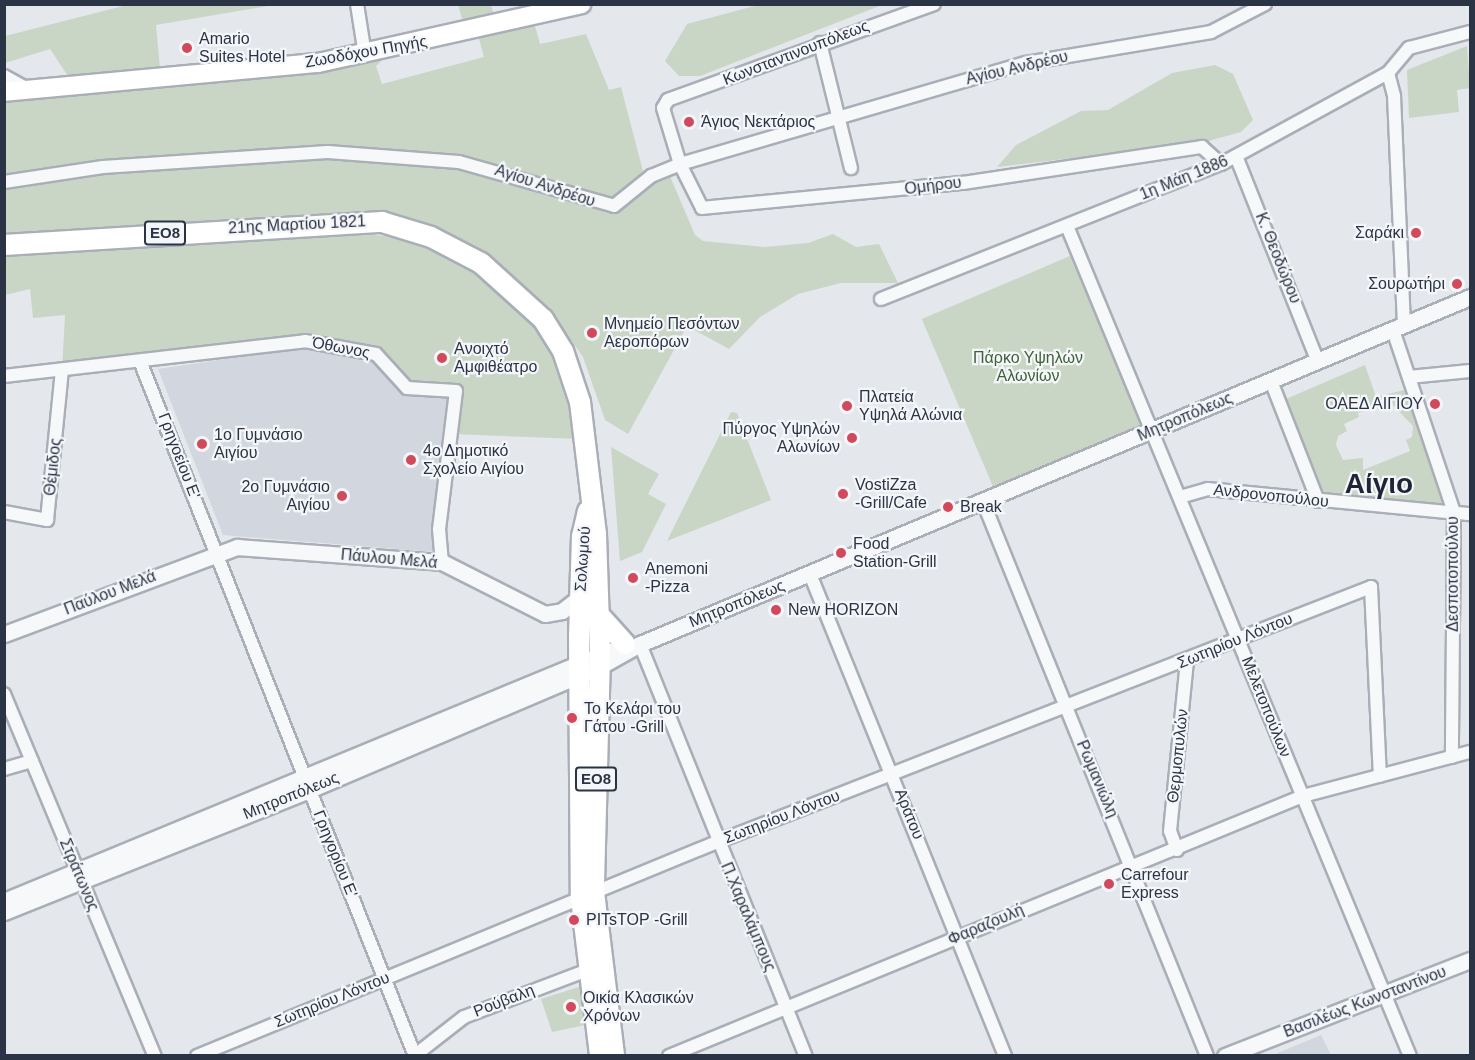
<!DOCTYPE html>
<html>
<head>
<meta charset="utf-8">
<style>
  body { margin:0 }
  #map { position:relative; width:1475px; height:1060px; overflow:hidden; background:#e4e7ec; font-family:Arial,sans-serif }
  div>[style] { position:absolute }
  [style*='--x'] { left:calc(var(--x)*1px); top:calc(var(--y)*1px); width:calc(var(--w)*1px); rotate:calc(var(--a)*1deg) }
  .built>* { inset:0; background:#d2d6de }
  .green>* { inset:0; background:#c9d6c5; transform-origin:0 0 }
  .roads { filter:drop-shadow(2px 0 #a9aeb7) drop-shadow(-2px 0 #a9aeb7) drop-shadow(0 2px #a9aeb7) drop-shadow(0 -2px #a9aeb7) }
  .minor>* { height:12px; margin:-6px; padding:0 6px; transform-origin:6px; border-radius:6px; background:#f7f8fa }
  .tertiary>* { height:15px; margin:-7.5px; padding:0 7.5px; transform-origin:7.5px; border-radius:7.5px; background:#f7f8fa }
  .secondary>* { height:18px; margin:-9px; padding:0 9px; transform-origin:9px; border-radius:9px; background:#fff }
  .primary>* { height:20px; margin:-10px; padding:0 10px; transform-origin:10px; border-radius:10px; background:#fff }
  .dots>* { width:16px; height:16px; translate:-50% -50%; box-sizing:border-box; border:3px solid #f4f6f9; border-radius:50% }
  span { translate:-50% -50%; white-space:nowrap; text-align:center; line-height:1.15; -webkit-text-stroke:4.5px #f4f6f9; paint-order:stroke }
  .shield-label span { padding:2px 4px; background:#f4f6f9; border:2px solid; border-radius:4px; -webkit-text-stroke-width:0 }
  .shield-label { font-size:15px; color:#2b3445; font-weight:700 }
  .poi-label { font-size:16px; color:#2b3445 }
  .left { translate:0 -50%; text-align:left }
  .right { translate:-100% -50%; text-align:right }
  .street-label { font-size:16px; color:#2b3445 }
  .park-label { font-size:16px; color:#3f6138 }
  .town-label { font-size:28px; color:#1d2536; font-weight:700 }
  .frame { position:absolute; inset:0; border:6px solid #2b3445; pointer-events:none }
</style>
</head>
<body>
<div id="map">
  <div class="built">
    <div style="clip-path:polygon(306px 347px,372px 360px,403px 393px,447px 396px,434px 552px,223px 535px,158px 369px)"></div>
    <div style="clip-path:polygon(1321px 1035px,1331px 1055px,1273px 1055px)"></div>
  </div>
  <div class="green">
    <div style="clip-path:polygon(127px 5px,274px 5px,156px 25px,160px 69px,68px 76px,50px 49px,5px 63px,5px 36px)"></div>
    <div style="clip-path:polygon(458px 5px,491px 5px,494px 16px,464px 25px)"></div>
    <div style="clip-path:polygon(758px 5px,758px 4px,882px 5px,700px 76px,679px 76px,665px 61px,687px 24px)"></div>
    <div style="clip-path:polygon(534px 22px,540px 44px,586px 34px,609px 90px,621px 87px,645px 179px,667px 169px,695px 235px,703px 241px,764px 247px,808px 243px,833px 234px,856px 247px,879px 244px,898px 283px,841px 283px,798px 294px,760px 317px,729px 349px,687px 326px,628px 434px,605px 420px,583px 357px,549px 308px,492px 258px,441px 232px,392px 218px,5px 237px,4px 100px,393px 50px,376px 66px,382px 84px,484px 57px,478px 35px)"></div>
    <div style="clip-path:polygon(1467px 46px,1470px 88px,1457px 90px,1459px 112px,1409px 118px,1407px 70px)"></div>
    <div style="clip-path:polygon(1215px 65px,1233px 74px,1253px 120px,1241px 132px,1201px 143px,997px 167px,1016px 145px,1081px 111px,1108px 110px,1172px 73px)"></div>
    <div style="clip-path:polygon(339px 231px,393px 237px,439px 253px,475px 270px,529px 317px,547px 338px,568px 383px,579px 439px,452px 434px,456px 391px,407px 388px,376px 354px,305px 341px,62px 370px,65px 315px,33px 318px,30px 289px,5px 295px,5px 257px)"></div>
    <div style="left:1070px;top:256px;width:187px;height:161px;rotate:67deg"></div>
    <div style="clip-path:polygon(evenodd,1365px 365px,1376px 397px,1408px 389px,1446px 506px,1323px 493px,1286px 399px,1365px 365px,1391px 403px,1413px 426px,1412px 437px,1406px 440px,1410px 451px,1363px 470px,1363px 458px,1343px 460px,1336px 445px,1338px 436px,1347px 431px,1344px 424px,1359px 417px,1358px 413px,1391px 403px)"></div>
    <div style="clip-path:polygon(731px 412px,737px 413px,771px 500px,667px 541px)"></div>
    <div style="clip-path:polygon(611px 447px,659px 474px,648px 494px,666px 504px,642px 552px,620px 561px)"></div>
    <div style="clip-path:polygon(585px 985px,590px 1024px,552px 1032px,541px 999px)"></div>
  </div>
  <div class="roads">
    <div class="minor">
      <div style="--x:357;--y:4;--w:52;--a:81.1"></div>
      <div style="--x:934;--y:4;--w:283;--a:160.2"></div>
      <div style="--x:668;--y:100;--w:9;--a:122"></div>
      <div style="--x:663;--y:108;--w:59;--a:73.1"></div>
      <div style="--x:680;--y:164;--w:49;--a:63.4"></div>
      <div style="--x:702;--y:208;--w:262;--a:-5.5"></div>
      <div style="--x:963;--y:183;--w:242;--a:-8.6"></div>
      <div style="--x:1202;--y:147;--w:25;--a:42"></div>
      <div style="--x:820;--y:43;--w:129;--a:76.1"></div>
      <div style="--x:1388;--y:73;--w:24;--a:75"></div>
      <div style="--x:1394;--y:96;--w:229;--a:87.5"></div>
      <div style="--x:4;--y:76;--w:25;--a:29"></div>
      <div style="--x:1236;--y:156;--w:219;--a:68.3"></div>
      <div style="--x:4;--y:182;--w:100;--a:-8.6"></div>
      <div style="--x:103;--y:167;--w:225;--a:-3.8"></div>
      <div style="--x:328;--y:152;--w:131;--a:4.4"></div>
      <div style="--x:459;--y:162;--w:161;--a:15.8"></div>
      <div style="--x:614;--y:206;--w:48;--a:-39"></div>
      <div style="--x:651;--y:176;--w:31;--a:-22"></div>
      <div style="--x:680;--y:164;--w:360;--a:-16.3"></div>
      <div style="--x:1026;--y:63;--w:188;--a:-9.5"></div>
      <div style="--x:1211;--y:32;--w:61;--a:-27.4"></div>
      <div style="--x:1067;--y:226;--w:898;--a:67.55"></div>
      <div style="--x:881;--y:299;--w:366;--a:-21.7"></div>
      <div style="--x:1221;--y:164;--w:190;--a:-28.6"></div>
      <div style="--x:1388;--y:73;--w:33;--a:-50"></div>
      <div style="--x:1409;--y:48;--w:63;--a:-14.7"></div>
      <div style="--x:1393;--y:330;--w:192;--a:71.5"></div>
      <div style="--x:1454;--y:512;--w:245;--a:90.5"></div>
      <div style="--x:140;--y:361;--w:747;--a:68.41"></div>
      <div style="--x:4;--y:376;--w:303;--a:-6.6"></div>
      <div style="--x:305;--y:341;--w:72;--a:10.4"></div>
      <div style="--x:376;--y:354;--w:46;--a:47.6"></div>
      <div style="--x:407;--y:388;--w:49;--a:3.5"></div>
      <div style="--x:456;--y:391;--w:139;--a:97"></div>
      <div style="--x:439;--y:529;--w:33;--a:85"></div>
      <div style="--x:1409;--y:377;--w:61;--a:-5.6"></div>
      <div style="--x:1271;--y:381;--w:129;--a:68.6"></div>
      <div style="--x:1180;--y:497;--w:29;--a:-16"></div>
      <div style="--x:1208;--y:489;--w:263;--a:5.5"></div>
      <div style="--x:984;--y:504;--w:595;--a:68"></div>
      <div style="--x:4;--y:512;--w:44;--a:10.5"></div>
      <div style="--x:47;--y:520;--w:151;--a:-84.3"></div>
      <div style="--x:810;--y:574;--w:520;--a:67.97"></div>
      <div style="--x:640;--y:644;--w:444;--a:68.1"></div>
      <div style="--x:4;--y:694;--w:392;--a:67.4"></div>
      <div style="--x:4;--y:769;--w:29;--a:-16"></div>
      <div style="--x:1177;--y:850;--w:20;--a:-110"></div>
      <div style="--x:1170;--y:831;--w:172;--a:-84.3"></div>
      <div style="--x:197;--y:1056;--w:562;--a:-22.37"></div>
      <div style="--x:717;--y:842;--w:702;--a:-21.3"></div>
      <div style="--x:1371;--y:587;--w:189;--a:87.3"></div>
      <div style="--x:414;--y:1056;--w:63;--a:-38"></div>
      <div style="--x:464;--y:1017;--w:138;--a:-20.8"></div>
      <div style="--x:669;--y:1056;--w:685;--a:-22.3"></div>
      <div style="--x:1303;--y:796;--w:173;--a:-14.8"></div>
    </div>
    <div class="tertiary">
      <div style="--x:4;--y:634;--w:249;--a:-20.5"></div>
      <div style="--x:237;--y:547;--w:206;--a:4.2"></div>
      <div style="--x:442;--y:562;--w:115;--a:26.8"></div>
      <div style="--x:545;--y:614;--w:17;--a:-10"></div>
      <div style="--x:562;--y:611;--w:24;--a:-38"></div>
      <div style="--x:4;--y:901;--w:655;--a:-22.45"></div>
      <div style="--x:4;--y:912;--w:328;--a:-21.8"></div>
      <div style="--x:309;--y:790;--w:315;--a:-23"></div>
      <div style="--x:599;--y:667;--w:47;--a:-29.3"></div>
      <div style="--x:640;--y:644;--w:900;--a:-22.69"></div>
      <div style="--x:1225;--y:1056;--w:263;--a:-21.4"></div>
    </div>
    <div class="secondary">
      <div style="--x:4;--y:92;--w:315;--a:-5.3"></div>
      <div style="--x:318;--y:63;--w:270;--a:-12.6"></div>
    </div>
    <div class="primary">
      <div style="--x:4;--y:245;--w:379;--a:-3.5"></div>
      <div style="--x:382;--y:222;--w:51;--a:17"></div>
      <div style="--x:431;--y:237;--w:56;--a:27.5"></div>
      <div style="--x:481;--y:263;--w:84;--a:42.1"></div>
      <div style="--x:543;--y:319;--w:38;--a:58"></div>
      <div style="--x:563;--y:351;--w:54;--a:71.6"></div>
      <div style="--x:580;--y:402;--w:133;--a:83.1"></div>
      <div style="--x:596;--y:534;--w:121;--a:88.1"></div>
      <div style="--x:600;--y:655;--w:237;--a:91.5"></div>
      <div style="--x:594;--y:892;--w:165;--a:83"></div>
      <div style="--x:588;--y:511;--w:26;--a:103"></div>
      <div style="--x:582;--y:536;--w:99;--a:91.7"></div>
      <div style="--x:579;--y:635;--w:263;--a:89.6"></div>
      <div style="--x:581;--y:898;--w:159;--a:83.1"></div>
      <div style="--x:599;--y:615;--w:39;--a:48"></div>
    </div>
  </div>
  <div class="dots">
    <div style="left:187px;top:48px;background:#d1495b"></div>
    <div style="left:689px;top:122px;background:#d1495b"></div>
    <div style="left:1416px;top:233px;background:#d1495b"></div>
    <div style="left:1457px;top:284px;background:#d1495b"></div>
    <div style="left:592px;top:333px;background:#d1495b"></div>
    <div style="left:442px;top:358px;background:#d1495b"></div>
    <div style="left:1435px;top:404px;background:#d1495b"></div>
    <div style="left:847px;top:406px;background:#d1495b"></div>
    <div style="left:852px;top:438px;background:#d1495b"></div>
    <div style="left:202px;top:444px;background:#d1495b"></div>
    <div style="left:411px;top:460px;background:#d1495b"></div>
    <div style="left:843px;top:494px;background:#d1495b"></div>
    <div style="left:342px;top:496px;background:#d1495b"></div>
    <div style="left:948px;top:507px;background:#d1495b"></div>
    <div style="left:841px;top:553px;background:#d1495b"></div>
    <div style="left:633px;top:578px;background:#d1495b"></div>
    <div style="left:776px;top:610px;background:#d1495b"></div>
    <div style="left:572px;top:718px;background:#d1495b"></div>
    <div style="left:1109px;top:884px;background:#d1495b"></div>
    <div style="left:574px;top:920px;background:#d1495b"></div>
    <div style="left:571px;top:1007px;background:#d1495b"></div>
  </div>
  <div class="shield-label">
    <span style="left:165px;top:233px">ΕΟ8</span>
    <span style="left:596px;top:779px">ΕΟ8</span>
  </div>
  <div class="poi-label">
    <span class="left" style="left:199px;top:48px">Amario<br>Suites Hotel</span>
    <span class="left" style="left:701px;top:122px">Άγιος Νεκτάριος</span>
    <span class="right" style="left:1404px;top:233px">Σαράκι</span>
    <span class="right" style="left:1445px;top:284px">Σουρωτήρι</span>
    <span class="left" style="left:604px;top:333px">Μνημείο Πεσόντων<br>Αεροπόρων</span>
    <span class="left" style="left:454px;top:358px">Aνοιχτό<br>Aμφιθέατρο</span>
    <span class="left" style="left:859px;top:406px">Πλατεία<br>Υψηλά Αλώνια</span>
    <span class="right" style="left:1423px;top:404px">ΟΑΕΔ ΑΙΓΙΟΥ</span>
    <span class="right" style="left:840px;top:438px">Πύργος Υψηλών<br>Αλωνίων</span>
    <span class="left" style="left:214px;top:444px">1ο Γυμνάσιο<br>Αιγίου</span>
    <span class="left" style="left:423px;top:460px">4ο Δημοτικό<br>Σχολείο Αιγίου</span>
    <span class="left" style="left:855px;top:494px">VostiZza<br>-Grill/Cafe</span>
    <span class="right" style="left:330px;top:496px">2ο Γυμνάσιο<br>Αιγίου</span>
    <span class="left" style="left:960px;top:507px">Break</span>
    <span class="left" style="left:853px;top:553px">Food<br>Station-Grill</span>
    <span class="left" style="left:645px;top:578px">Anemoni<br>-Pizza</span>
    <span class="left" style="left:788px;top:610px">New HORIZON</span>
    <span class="left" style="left:584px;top:718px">Το Κελάρι του<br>Γάτου -Grill</span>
    <span class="left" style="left:1121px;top:884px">Carrefour<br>Express</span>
    <span class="left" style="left:586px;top:920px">PITsTOP -Grill</span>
    <span class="left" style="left:583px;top:1007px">Οικία Κλασικών<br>Χρόνων</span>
  </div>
  <div class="street-label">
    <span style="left:366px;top:52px;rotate:-10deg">Ζωοδόχου Πηγής</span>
    <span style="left:796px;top:53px;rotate:-21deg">Κωνσταντινουπόλεως</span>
    <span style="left:1017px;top:68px;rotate:-13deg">Αγίου Ανδρέου</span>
    <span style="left:1184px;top:178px;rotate:-22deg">1η Μάη 1886</span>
    <span style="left:545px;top:186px;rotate:18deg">Αγίου Ανδρέου</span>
    <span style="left:933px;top:186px;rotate:-7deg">Ομήρου</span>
    <span style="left:297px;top:225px;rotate:-3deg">21ης Μαρτίου 1821</span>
    <span style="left:1278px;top:258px;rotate:68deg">Κ. Θεοδώρου</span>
    <span style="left:341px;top:348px;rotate:11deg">Όθωνος</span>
    <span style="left:1185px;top:417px;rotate:-23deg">Μητροπόλεως</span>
    <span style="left:179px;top:456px;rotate:69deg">Γρηγοείου Ε'</span>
    <span style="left:53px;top:467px;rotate:-84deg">Θέμιδος</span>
    <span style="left:1271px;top:496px;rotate:6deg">Ανδρονοπούλου</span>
    <span style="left:389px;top:559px;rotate:5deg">Πάυλου Μελά</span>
    <span style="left:583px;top:559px;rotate:-86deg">Σολωμού</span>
    <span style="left:1453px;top:574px;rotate:-90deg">Δεσποτοπούλου</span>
    <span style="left:110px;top:593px;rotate:-21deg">Παύλου Μελά</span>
    <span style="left:737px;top:604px;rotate:-22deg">Μητροπόλεως</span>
    <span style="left:1235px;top:641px;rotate:-22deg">Σωτηρίου Λόντου</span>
    <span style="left:1266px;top:707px;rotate:68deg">Μελετοπούλων</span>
    <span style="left:1178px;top:756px;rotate:-84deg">Θερμοπυλών</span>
    <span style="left:1097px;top:779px;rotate:67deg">Ρωμανιώλη</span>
    <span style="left:291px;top:796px;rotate:-22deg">Μητροπόλεως</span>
    <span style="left:909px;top:814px;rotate:68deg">Αράτου</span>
    <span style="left:782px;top:817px;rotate:-21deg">Σωτηρίου Λόντου</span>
    <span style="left:335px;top:854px;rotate:68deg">Γρηγορίου Ε'</span>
    <span style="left:79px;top:875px;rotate:67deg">Στράτωνος</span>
    <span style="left:748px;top:917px;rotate:67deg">Π.Χαραλάμπους</span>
    <span style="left:986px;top:925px;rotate:-23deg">Φαραζουλή</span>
    <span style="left:332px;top:1000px;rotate:-22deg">Σωτηρίου Λόντου</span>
    <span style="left:504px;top:1001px;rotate:-21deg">Ρούβαλη</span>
    <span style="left:1365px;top:1002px;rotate:-21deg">Βασιλέως Κωνσταντίνου</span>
  </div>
  <div class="park-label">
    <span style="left:1028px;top:367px">Πάρκο Υψηλών<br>Αλωνίων</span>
  </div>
  <div class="town-label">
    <span style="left:1379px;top:484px">Αίγιο</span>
  </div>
  <div class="frame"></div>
</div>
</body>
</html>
